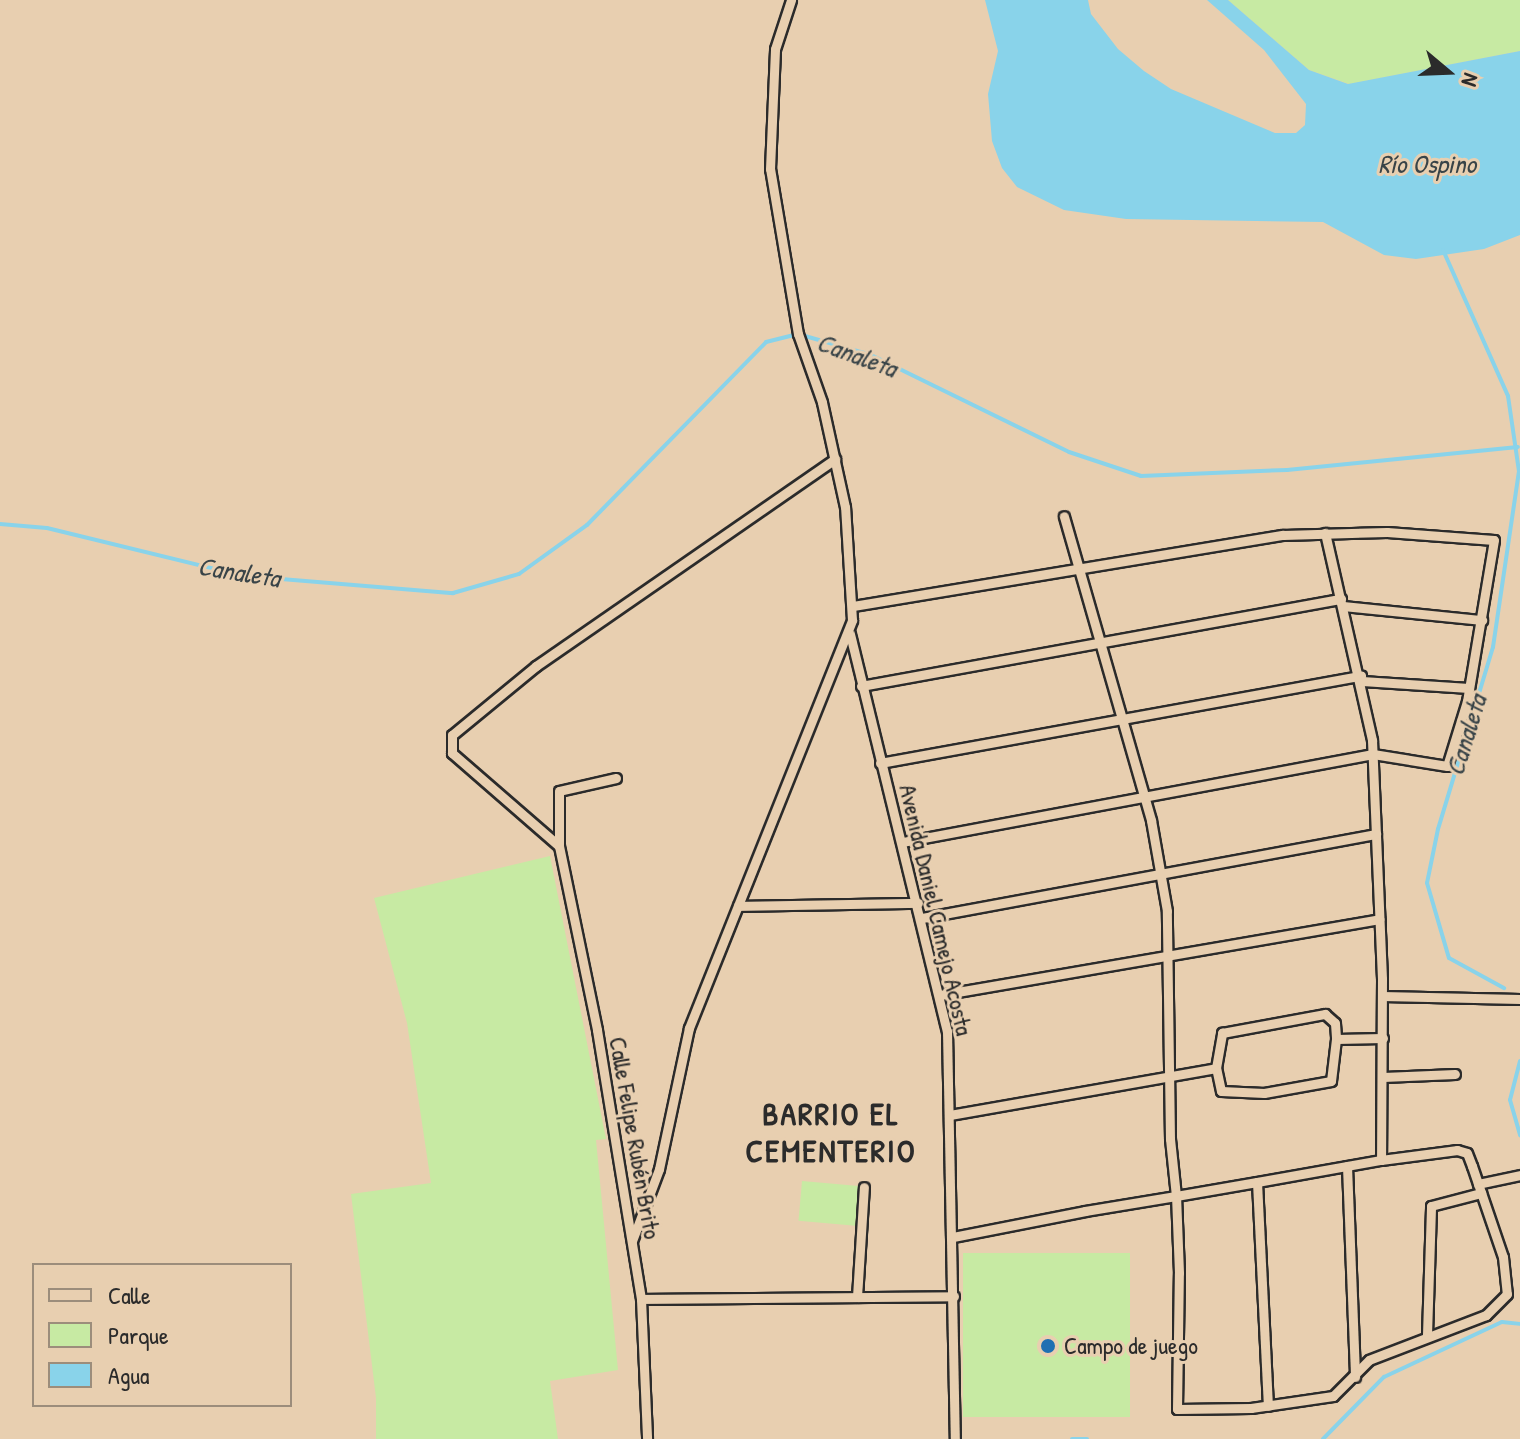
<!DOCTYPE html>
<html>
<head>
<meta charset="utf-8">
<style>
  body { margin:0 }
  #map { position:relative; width:1520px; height:1439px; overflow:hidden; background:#e8cfb0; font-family:"Patrick Hand",sans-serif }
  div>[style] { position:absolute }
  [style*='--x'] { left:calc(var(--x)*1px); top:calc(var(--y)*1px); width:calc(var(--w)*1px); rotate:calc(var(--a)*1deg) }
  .green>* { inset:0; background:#c7eaa3; transform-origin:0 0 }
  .water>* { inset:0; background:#89d3ea }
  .stream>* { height:4px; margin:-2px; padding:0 2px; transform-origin:2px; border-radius:2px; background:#89d3ea }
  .roads { filter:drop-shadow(2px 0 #2b2b2b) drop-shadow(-2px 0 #2b2b2b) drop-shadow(0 2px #2b2b2b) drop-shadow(0 -2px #2b2b2b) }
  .street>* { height:9px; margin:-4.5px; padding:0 4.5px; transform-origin:4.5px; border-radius:4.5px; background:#e8cfb0 }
  .dots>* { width:22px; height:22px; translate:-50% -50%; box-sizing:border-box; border:4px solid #e8cfb0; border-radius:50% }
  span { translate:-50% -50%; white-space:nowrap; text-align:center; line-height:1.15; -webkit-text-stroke:6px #e8cfb0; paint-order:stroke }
  .street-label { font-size:24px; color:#2b2b2b }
  .poi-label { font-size:24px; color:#2b2b2b }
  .left { translate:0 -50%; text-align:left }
  .water-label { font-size:26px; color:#394448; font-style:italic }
  .district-label { font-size:32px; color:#2b2b2b; font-weight:700; letter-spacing:2px }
  .legend { position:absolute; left:32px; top:1263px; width:260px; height:144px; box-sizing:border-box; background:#e8cfb0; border:2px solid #9c8d7b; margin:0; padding:10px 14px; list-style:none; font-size:24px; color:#2b2b2b }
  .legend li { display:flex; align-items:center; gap:16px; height:40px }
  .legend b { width:40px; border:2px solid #9c8d7b }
  .north { position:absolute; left:1408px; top:32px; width:80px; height:80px; -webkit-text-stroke:6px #e8cfb0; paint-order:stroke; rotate:109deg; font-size:22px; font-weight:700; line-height:32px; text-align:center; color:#2b2b2b }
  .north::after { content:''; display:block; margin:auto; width:28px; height:36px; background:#2b2b2b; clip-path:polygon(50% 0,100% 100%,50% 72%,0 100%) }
</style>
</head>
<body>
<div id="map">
  <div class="green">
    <div style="clip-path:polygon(1228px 0,1520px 0,1520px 51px,1349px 84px,1309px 70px)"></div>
    <div style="clip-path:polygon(550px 856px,606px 1139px,596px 1140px,618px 1370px,550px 1381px,558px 1439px,376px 1439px,376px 1398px,351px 1194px,431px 1183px,407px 1023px,374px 898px)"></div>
    <div style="left:802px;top:1181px;width:57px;height:40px;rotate:5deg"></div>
    <div style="left:1130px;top:1253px;width:164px;height:167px;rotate:90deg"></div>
  </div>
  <div class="water">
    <div style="clip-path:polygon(985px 0,1088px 0,1091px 14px,1118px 49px,1144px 71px,1171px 89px,1275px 133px,1296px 133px,1305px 125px,1306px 104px,1264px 50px,1207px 0,1228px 0,1309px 70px,1348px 84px,1520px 51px,1520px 235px,1484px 249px,1416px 259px,1384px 255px,1323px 222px,1126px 219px,1064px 210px,1017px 187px,1002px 168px,992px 141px,988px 94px,998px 51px)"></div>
  </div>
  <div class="stream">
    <div style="--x:1443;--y:250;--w:160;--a:66"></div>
    <div style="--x:1508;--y:396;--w:76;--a:81.7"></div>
    <div style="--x:1519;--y:471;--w:178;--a:98.4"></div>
    <div style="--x:1493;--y:647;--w:190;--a:106.8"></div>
    <div style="--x:1438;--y:829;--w:55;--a:101.5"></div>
    <div style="--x:1427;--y:883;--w:78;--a:73.7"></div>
    <div style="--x:1449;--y:958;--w:63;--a:28.6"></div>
    <div style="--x:0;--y:524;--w:47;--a:4.9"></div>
    <div style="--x:47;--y:528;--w:203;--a:13.7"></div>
    <div style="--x:244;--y:576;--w:210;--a:4.7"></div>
    <div style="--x:453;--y:593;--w:69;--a:-16.1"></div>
    <div style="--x:519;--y:574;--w:84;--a:-35.8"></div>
    <div style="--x:587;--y:525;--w:256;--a:-45.6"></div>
    <div style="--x:766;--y:342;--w:33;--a:-14"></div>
    <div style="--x:798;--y:334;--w:76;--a:16"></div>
    <div style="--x:871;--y:355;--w:220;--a:26.1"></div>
    <div style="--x:1069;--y:452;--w:76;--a:18.4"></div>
    <div style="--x:1141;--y:476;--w:146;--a:-2.4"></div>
    <div style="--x:1287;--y:470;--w:232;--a:-5.7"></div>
    <div style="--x:1520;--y:1061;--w:40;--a:104.4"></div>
    <div style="--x:1510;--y:1100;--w:37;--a:74"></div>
    <div style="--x:1072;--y:1439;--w:15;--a:0"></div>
    <div style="--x:1323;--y:1439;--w:87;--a:-45.5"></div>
    <div style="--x:1384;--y:1377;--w:130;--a:-25"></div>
    <div style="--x:1502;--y:1322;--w:18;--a:6"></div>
  </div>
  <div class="roads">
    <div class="street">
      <div style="--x:1325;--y:533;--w:212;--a:77.2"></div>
      <div style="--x:1372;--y:740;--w:239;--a:87.6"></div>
      <div style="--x:1382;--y:979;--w:181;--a:90.3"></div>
      <div style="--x:853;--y:606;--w:436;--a:-9.4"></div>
      <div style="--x:1283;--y:535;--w:104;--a:-1.7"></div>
      <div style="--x:1387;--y:532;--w:107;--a:4.3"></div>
      <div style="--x:1494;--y:540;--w:163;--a:99.5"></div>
      <div style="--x:1467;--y:701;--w:68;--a:107.1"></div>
      <div style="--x:1447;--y:766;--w:75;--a:-170.8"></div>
      <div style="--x:1373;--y:754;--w:478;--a:169.4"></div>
      <div style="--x:1343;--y:606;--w:140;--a:5.8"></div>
      <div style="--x:850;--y:634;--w:409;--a:76.3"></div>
      <div style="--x:947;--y:1031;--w:408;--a:88.9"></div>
      <div style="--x:1362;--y:681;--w:107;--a:3.7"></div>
      <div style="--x:861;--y:686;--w:488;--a:-10.3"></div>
      <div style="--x:880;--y:763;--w:489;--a:-10.3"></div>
      <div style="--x:616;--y:778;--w:58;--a:167.2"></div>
      <div style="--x:559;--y:791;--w:55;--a:90"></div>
      <div style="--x:559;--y:846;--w:188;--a:78.3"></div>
      <div style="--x:597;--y:1030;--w:273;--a:80.7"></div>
      <div style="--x:641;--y:1299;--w:140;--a:87.5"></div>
      <div style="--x:559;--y:846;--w:142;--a:-139"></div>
      <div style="--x:452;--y:753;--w:18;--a:-90"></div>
      <div style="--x:452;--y:735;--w:109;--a:-39.4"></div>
      <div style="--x:536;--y:666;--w:364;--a:-34.7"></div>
      <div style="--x:738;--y:906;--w:180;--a:-1"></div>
      <div style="--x:922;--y:918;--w:462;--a:-10.5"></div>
      <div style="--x:940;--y:995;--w:446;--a:-9.8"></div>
      <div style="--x:1382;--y:996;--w:138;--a:1.2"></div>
      <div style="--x:1325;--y:1014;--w:13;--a:42"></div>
      <div style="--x:1335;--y:1023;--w:16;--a:86"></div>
      <div style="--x:1336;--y:1039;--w:42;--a:96.8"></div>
      <div style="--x:1331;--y:1081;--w:68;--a:169.8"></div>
      <div style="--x:1264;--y:1093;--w:43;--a:-177.3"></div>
      <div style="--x:1221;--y:1091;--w:24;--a:-102"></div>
      <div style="--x:1216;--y:1068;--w:36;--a:-80"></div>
      <div style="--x:1222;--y:1033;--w:105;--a:-10.5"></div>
      <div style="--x:1336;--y:1039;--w:47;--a:-1.2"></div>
      <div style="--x:1383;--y:1077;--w:72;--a:-2.4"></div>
      <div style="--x:950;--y:1115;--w:270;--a:-10"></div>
      <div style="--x:1347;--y:1166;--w:211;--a:87.8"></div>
      <div style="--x:1257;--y:1182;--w:224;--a:87.2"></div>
      <div style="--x:1478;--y:1184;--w:43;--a:-12.1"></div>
      <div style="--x:953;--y:1237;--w:135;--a:-11.1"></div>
      <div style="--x:1085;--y:1211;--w:92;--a:-9.4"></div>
      <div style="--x:1176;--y:1196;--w:82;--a:-9.8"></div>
      <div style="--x:1257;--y:1182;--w:126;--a:-10.1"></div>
      <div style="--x:1381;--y:1160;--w:77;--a:-7.5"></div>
      <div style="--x:1457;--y:1150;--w:10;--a:17"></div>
      <div style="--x:1467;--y:1153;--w:14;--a:69"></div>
      <div style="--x:1472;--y:1166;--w:96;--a:71.2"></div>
      <div style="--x:1503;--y:1257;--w:37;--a:84"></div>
      <div style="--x:1507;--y:1294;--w:30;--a:135"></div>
      <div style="--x:1486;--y:1315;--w:125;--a:159"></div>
      <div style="--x:1369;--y:1360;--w:51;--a:135"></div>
      <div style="--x:1333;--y:1396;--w:83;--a:171.7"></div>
      <div style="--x:1251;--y:1408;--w:74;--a:179.2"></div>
      <div style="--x:1177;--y:1409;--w:136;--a:-89.2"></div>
      <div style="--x:1179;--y:1273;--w:77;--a:-92.2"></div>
      <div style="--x:1176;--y:1196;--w:57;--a:-96"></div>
      <div style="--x:1170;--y:1139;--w:228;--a:-90.8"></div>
      <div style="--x:1167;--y:911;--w:92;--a:-100"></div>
      <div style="--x:1151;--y:820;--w:316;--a:-106"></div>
      <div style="--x:632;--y:1241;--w:77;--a:-69.4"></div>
      <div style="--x:659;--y:1169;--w:144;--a:-78"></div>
      <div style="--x:689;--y:1028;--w:439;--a:-68.2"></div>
      <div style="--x:852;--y:620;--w:113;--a:-93.5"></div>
      <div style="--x:845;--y:507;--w:107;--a:-102.4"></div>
      <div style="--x:822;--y:402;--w:72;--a:-109.4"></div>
      <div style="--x:798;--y:334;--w:167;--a:-99.6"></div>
      <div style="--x:770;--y:169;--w:120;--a:-87.6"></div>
      <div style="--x:775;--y:49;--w:52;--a:-71.9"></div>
      <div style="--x:857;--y:1297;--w:110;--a:-86.4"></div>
      <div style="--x:641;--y:1299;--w:313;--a:-0.5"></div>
      <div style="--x:1427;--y:1335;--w:129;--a:-88.2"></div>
      <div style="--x:1431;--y:1206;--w:52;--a:-14.6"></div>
    </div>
  </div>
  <div class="dots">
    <div style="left:1048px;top:1346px;background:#1f6fb2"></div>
  </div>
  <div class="street-label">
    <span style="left:936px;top:910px;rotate:77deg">Avenida Daniel Camejo Acosta</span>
    <span style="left:635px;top:1138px;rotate:80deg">Calle Felipe Rubén Brito</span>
  </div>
  <div class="poi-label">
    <span class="left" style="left:1064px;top:1346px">Campo de juego</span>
  </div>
  <div class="water-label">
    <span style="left:1427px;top:164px">Río Ospino</span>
    <span style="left:857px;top:355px;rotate:20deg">Canaleta</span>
    <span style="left:239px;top:572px;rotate:9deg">Canaleta</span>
    <span style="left:1466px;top:735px;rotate:-73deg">Canaleta</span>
  </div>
  <div class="district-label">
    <span style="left:831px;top:1133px">BARRIO EL<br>CEMENTERIO</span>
  </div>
  <ul class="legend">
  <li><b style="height:10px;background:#e8cfb0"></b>Calle</li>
  <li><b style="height:22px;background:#c7eaa3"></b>Parque</li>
  <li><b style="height:22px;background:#89d3ea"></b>Agua</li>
  </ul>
  <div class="north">N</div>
</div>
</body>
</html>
